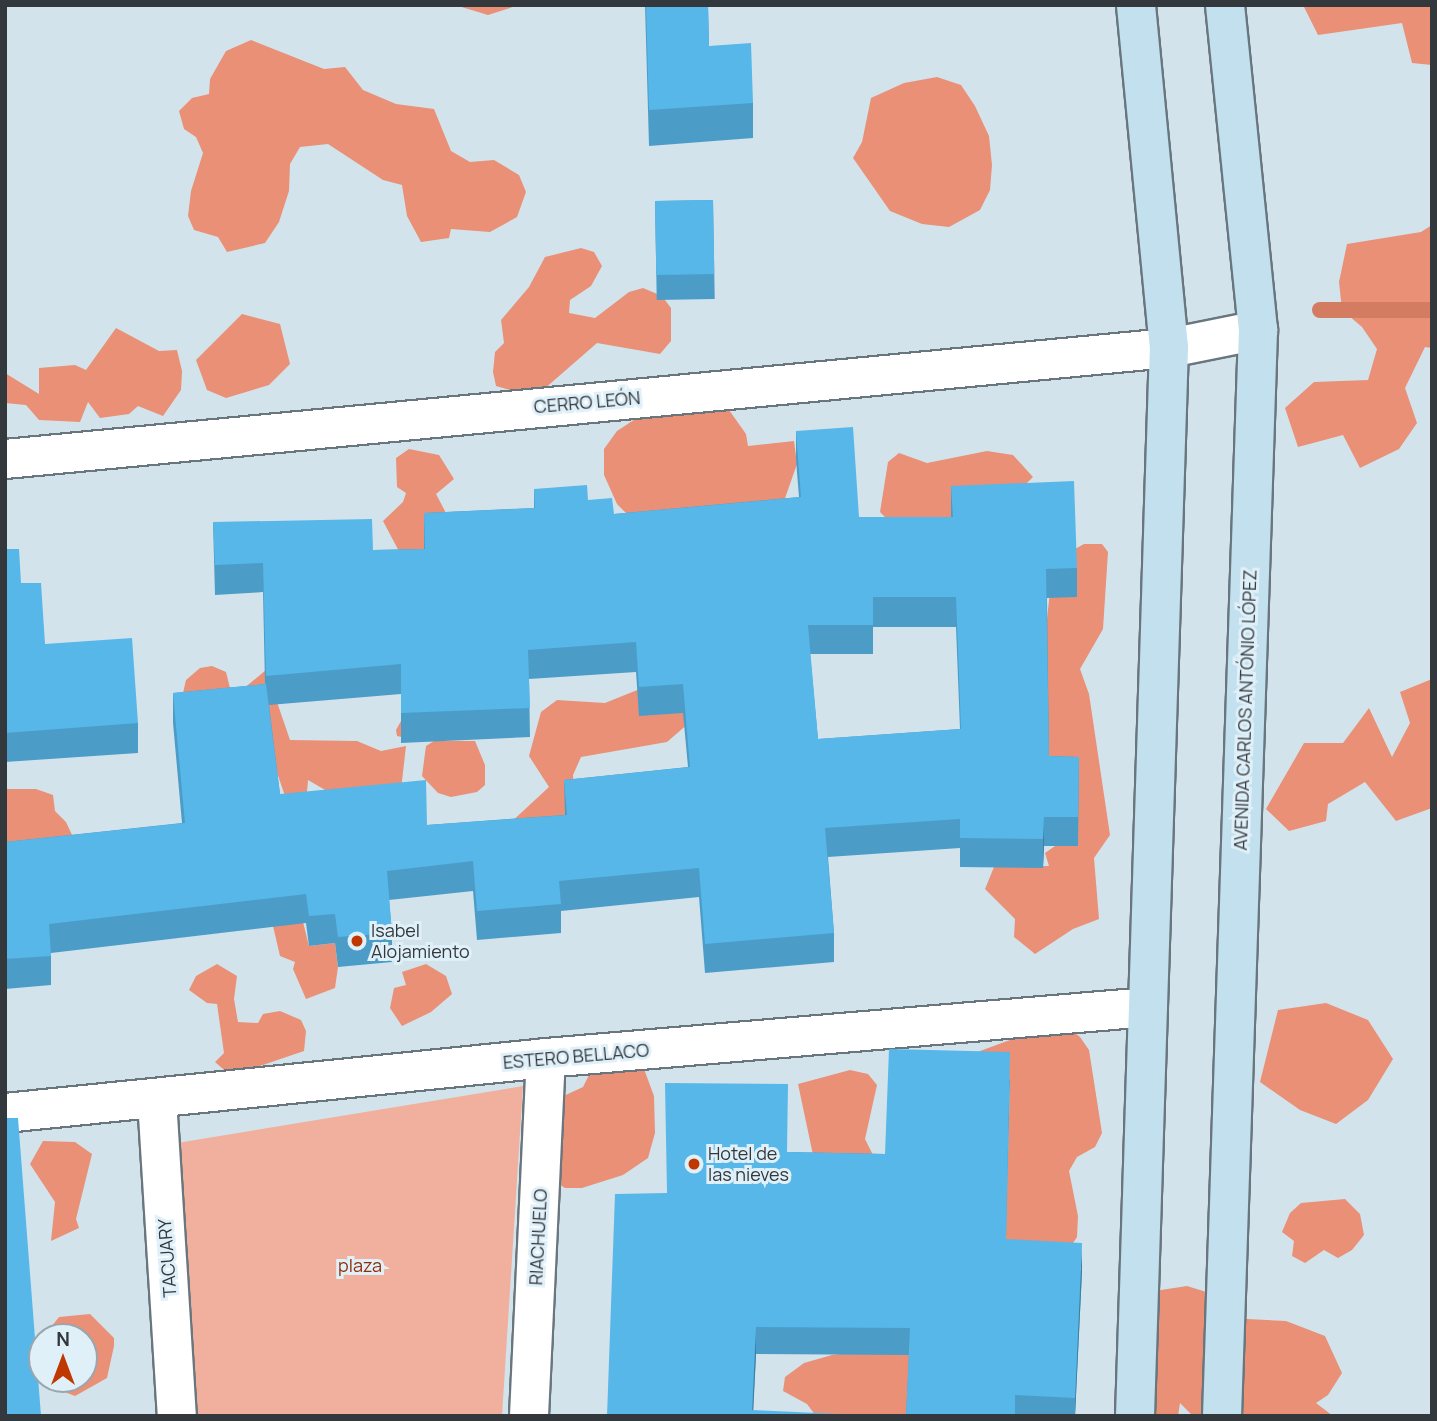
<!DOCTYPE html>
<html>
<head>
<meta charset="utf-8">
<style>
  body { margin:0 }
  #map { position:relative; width:1437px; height:1421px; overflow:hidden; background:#d3e3ec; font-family:Manrope,sans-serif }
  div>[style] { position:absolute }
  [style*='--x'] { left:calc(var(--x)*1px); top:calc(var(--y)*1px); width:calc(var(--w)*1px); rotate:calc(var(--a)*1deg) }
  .green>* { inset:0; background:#f1b09d }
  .forest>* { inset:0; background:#e99076 }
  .stream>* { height:16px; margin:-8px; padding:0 8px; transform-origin:8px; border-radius:8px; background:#d37c62 }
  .roads { filter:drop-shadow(2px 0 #69767e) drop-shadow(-2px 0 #69767e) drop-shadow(0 2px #69767e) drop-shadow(0 -2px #69767e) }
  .minor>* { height:38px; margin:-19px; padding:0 19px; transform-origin:19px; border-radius:19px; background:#fff }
  .secondary>* { height:38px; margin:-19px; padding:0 19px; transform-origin:19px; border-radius:19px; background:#c2e0ee }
  .wall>* { inset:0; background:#4b9dc8; transform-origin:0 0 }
  .shaded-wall>* { inset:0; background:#3d80a2 }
  .building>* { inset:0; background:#57b7e8; transform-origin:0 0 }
  .dots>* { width:19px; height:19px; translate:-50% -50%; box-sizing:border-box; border:4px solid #e0f0f9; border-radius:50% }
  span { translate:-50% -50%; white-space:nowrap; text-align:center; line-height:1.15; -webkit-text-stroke:6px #e0f0f9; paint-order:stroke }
  .street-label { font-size:18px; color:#32383c }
  .poi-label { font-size:18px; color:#32383c }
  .left { translate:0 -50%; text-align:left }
  .park-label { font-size:18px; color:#922b05 }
  .frame { position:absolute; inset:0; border:7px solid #32383c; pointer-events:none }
  .north { position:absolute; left:28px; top:1323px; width:70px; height:70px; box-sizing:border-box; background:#e0f0f9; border:2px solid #9aa6ad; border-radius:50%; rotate:0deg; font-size:19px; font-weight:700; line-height:28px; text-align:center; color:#32383c }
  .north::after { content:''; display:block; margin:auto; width:24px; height:32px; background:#bf3701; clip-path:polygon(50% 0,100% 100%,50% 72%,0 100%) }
</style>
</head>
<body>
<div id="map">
  <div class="green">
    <div style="clip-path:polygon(523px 1086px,502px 1416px,192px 1416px,177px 1143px)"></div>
  </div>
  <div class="forest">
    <div style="clip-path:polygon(455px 5px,519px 5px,488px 15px)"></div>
    <div style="clip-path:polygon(1303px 5px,1432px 5px,1432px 65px,1412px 63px,1402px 23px,1318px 35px)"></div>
    <div style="clip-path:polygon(251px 40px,324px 69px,345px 67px,363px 90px,396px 104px,434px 109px,451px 151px,470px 162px,494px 160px,519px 175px,526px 192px,517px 217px,490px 232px,451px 229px,449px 238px,421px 242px,407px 216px,402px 185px,383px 180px,328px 144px,300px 147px,290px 164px,289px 191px,279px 222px,265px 243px,227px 252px,218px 237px,194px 230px,188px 216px,191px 191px,203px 153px,196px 137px,184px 129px,179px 111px,192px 98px,209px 94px,210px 79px,226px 51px)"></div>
    <div style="clip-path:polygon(937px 77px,961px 85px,975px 106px,989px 136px,992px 165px,990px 190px,980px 210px,949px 227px,922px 224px,890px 211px,853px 158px,862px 142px,871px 98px,904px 83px)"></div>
    <div style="clip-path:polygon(1432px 225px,1432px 348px,1425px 347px,1405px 388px,1417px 423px,1399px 449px,1360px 468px,1343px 435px,1298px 447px,1285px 408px,1314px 382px,1368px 380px,1377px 349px,1362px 327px,1342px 310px,1339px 282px,1347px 244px,1421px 232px)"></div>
    <div style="clip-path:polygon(581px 248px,594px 252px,602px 266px,591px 286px,570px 300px,569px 313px,595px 318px,629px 292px,643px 288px,662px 296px,671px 308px,671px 341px,660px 354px,597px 343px,543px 390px,524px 394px,496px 386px,493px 372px,495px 352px,504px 343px,501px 320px,529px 287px,545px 257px)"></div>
    <div style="clip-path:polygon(242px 314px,280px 324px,290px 364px,269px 385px,226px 398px,207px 390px,196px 360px)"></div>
    <div style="clip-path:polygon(116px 328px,159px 351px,177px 350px,182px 371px,181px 390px,163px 416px,138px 406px,129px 414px,100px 418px,88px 402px,80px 422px,39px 420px,26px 405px,5px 403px,5px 373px,39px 394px,39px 368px,75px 365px,86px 370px)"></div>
    <div style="clip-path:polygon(724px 403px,746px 434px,748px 446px,794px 441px,797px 464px,783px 504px,628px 515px,617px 504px,604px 475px,604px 449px,617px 431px,643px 414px)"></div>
    <div style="clip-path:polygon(409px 449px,439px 455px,454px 479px,436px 494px,446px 513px,441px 530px,424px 543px,426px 618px,416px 740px,397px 736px,396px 730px,406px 712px,421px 593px,383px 521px,403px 502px,406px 493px,397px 487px,396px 458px)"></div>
    <div style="clip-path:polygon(987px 451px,1013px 455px,1033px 477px,1016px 494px,952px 528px,887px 519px,880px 512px,888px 462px,899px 453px,927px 463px)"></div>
    <div style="clip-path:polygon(1084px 544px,1102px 544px,1108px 552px,1103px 629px,1080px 669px,1089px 694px,1110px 835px,1094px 858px,1099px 919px,1073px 929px,1035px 954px,1014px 937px,1015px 919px,985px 889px,994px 867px,1049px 866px,1045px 853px,1055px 846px,1045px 779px,1045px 638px,1050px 591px,1075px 549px)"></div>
    <div style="clip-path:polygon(212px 666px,226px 672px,231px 692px,243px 689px,266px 670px,290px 740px,357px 741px,381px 751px,406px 746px,401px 790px,344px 801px,308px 780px,307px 792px,285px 796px,271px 755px,182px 697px,186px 680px,200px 668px)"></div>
    <div style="clip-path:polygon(1432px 679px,1432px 808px,1396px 821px,1365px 782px,1328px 804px,1326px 821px,1289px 831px,1266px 809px,1304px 743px,1343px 743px,1369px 708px,1392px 757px,1410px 723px,1400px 692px)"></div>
    <div style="clip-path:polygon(662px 680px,704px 710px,667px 742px,581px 757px,573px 775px,577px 831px,507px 826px,549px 787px,529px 756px,541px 712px,557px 700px,605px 703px)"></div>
    <div style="clip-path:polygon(434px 741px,475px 741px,485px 765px,485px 785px,477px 792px,451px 797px,438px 793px,422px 776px,426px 746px)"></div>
    <div style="clip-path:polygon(5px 789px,36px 789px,53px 795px,55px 811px,66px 822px,73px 837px,5px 853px)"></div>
    <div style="clip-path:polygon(300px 910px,309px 946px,335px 943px,338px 967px,335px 988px,306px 999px,293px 969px,295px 962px,280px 956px,273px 926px)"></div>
    <div style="clip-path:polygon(217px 964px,237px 976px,234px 999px,238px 1022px,258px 1023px,263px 1014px,280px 1011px,301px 1020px,306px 1031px,304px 1051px,231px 1076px,215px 1062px,224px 1053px,217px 1004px,207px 1003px,189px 990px,196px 976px)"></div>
    <div style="clip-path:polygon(426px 964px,446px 976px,452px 994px,431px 1012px,402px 1026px,390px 1008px,394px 988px,406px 985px,402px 972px)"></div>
    <div style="clip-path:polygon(1326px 1003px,1368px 1020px,1393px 1059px,1368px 1100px,1336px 1124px,1300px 1110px,1260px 1082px,1278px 1010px)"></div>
    <div style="clip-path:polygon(1019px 1025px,1070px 1029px,1080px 1037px,1089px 1050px,1102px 1133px,1095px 1147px,1077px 1157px,1069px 1171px,1078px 1216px,1077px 1237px,1067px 1252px,991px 1263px,1006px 1233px,1010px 1080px,973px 1062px,980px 1051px,1010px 1040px)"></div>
    <div style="clip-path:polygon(637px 1050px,654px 1096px,655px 1133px,648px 1158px,623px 1175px,582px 1188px,565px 1188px,540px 1172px,555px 1100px,583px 1087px,590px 1073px)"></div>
    <div style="clip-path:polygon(850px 1070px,868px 1074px,877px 1085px,865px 1139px,873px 1155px,813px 1155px,798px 1084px)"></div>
    <div style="clip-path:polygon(43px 1141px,75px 1142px,92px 1154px,76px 1219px,79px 1228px,51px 1241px,55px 1202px,30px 1164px)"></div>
    <div style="clip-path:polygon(1345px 1199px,1360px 1214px,1364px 1235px,1352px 1250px,1338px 1258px,1324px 1250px,1305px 1263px,1292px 1256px,1294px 1241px,1282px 1232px,1290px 1213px,1301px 1203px)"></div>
    <div style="clip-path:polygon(1187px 1286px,1216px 1295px,1227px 1318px,1286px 1321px,1325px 1336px,1342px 1373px,1328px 1395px,1316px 1403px,1333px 1416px,1193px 1416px,1180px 1403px,1178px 1416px,1121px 1416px,1148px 1292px)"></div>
    <div style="clip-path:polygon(90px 1314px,114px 1338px,114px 1346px,107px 1378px,75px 1396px,57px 1389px,54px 1379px,84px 1379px,84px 1337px,50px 1337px,51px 1327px,59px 1317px)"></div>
    <div style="clip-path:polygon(910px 1346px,911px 1416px,816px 1416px,807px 1404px,783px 1391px,785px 1377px,804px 1363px,832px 1355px)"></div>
  </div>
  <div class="stream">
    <div style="--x:1320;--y:310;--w:112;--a:0"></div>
  </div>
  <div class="roads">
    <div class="minor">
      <div style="--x:5;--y:459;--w:1169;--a:-5.45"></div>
      <div style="--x:1169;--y:348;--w:91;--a:-11.4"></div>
      <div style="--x:157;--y:1100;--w:317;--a:86.4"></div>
      <div style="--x:5;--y:1113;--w:544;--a:-5.8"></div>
      <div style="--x:546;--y:1058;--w:604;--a:-4.84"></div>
      <div style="--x:529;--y:1416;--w:358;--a:-87.3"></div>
    </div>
    <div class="secondary">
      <div style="--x:1135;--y:1416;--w:1069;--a:-88.18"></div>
      <div style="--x:1169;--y:348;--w:345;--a:-95.5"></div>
      <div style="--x:1222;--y:1416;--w:1087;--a:-88.1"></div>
      <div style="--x:1258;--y:330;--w:327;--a:-95.8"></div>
    </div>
  </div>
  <div class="wall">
    <div style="clip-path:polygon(645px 5px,708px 5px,709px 46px,753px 103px,753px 138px,649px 146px)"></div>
    <div style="left:713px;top:200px;width:99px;height:58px;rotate:89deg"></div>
    <div style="clip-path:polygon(evenodd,796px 431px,859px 517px,951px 517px,951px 486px,1077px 568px,1077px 597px,1047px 598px,1049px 756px,1079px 757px,1078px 846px,1044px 846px,1043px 868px,960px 867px,960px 848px,828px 857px,834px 933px,834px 962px,705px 973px,699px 897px,561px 911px,561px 933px,477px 940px,473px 891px,389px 900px,392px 933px,392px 962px,338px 967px,335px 943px,309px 946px,306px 923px,51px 953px,51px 985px,5px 989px,5px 842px,182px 823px,173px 723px,173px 693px,265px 684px,263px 592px,215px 595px,213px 522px,373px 550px,424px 549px,424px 513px,534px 508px,534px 489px,588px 500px,614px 514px,799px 497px,796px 460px,796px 431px,873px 627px,956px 627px,960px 729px,818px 739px,810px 654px,873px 654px,873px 627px,796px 431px,636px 672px,639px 716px,683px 713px,688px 767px,564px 780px,565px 815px,427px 825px,280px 794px,269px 705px,401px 694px,401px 743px,530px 737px,529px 679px,636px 672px)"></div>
    <div style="clip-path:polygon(5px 549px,21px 583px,45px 644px,138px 723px,138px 753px,5px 762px)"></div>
    <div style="clip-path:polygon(1010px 1079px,1006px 1239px,1082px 1271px,1075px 1416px,906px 1416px,909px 1355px,756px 1354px,753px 1410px,607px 1416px,667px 1193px,788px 1152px,885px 1154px)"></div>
  </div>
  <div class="shaded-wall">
    <div style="clip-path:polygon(1044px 817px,1044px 846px,1043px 868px,1043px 839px)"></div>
    <div style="clip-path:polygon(1082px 1243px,1082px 1271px,1075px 1416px,1075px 1398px)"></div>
    <div style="clip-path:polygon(756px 1327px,756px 1354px,753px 1416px,752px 1416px)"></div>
  </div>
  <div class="building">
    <div style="clip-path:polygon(646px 5px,708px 5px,709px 46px,751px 43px,753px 103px,649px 110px)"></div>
    <div style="left:713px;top:200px;width:74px;height:58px;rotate:89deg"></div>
    <div style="clip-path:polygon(evenodd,853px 427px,859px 517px,953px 517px,951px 486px,1074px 481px,1077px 568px,1046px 569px,1049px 756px,1079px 757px,1078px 817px,1044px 817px,1043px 839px,960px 838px,960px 819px,825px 828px,834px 933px,705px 944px,699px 868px,559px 881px,561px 904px,477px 911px,473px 861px,387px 871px,392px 933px,338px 937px,335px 914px,309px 916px,306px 894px,49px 924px,51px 956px,5px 959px,5px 842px,185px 823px,173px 693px,266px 684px,280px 794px,426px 780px,427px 825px,567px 815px,564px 780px,690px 767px,683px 684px,639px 687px,636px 642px,528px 650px,530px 708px,401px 713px,401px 664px,266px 676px,263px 563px,215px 565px,213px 522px,372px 519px,373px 550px,425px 549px,424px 513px,535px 508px,534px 489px,587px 485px,588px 500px,612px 498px,614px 514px,801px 497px,796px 431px,853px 427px,873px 597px,956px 597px,961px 729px,818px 739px,808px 625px,873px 625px,873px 597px)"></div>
    <div style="clip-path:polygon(5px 549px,19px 549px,21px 583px,41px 583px,45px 644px,132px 638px,138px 723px,5px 733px)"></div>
    <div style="clip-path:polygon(889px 1049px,1010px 1052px,1006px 1239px,1082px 1243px,1075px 1398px,1015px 1395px,1015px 1416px,906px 1416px,910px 1328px,756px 1327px,752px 1410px,882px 1416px,607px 1416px,615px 1194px,667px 1193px,665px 1083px,788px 1084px,787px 1152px,885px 1154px)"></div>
    <div style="clip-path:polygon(5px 1118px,18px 1118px,41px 1416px,5px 1416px)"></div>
  </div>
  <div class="dots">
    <div style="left:357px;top:941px;background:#bf3701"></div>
    <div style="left:694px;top:1164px;background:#bf3701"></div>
  </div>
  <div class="street-label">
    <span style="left:587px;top:402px;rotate:-5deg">CERRO LEÓN</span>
    <span style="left:1245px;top:710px;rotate:-88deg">AVENIDA CARLOS ANTÓNIO LÓPEZ</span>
    <span style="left:576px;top:1056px;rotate:-5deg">ESTERO BELLACO</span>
    <span style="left:538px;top:1237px;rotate:-87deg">RIACHUELO</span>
    <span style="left:167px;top:1258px;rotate:-94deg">TACUARY</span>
  </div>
  <div class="poi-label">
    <span class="left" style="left:371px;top:941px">Isabel<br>Alojamiento</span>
    <span class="left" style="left:708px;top:1164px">Hotel de<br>las nieves</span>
  </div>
  <div class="park-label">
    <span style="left:360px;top:1265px">plaza</span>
  </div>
  <div class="frame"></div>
  <div class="north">N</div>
</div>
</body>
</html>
